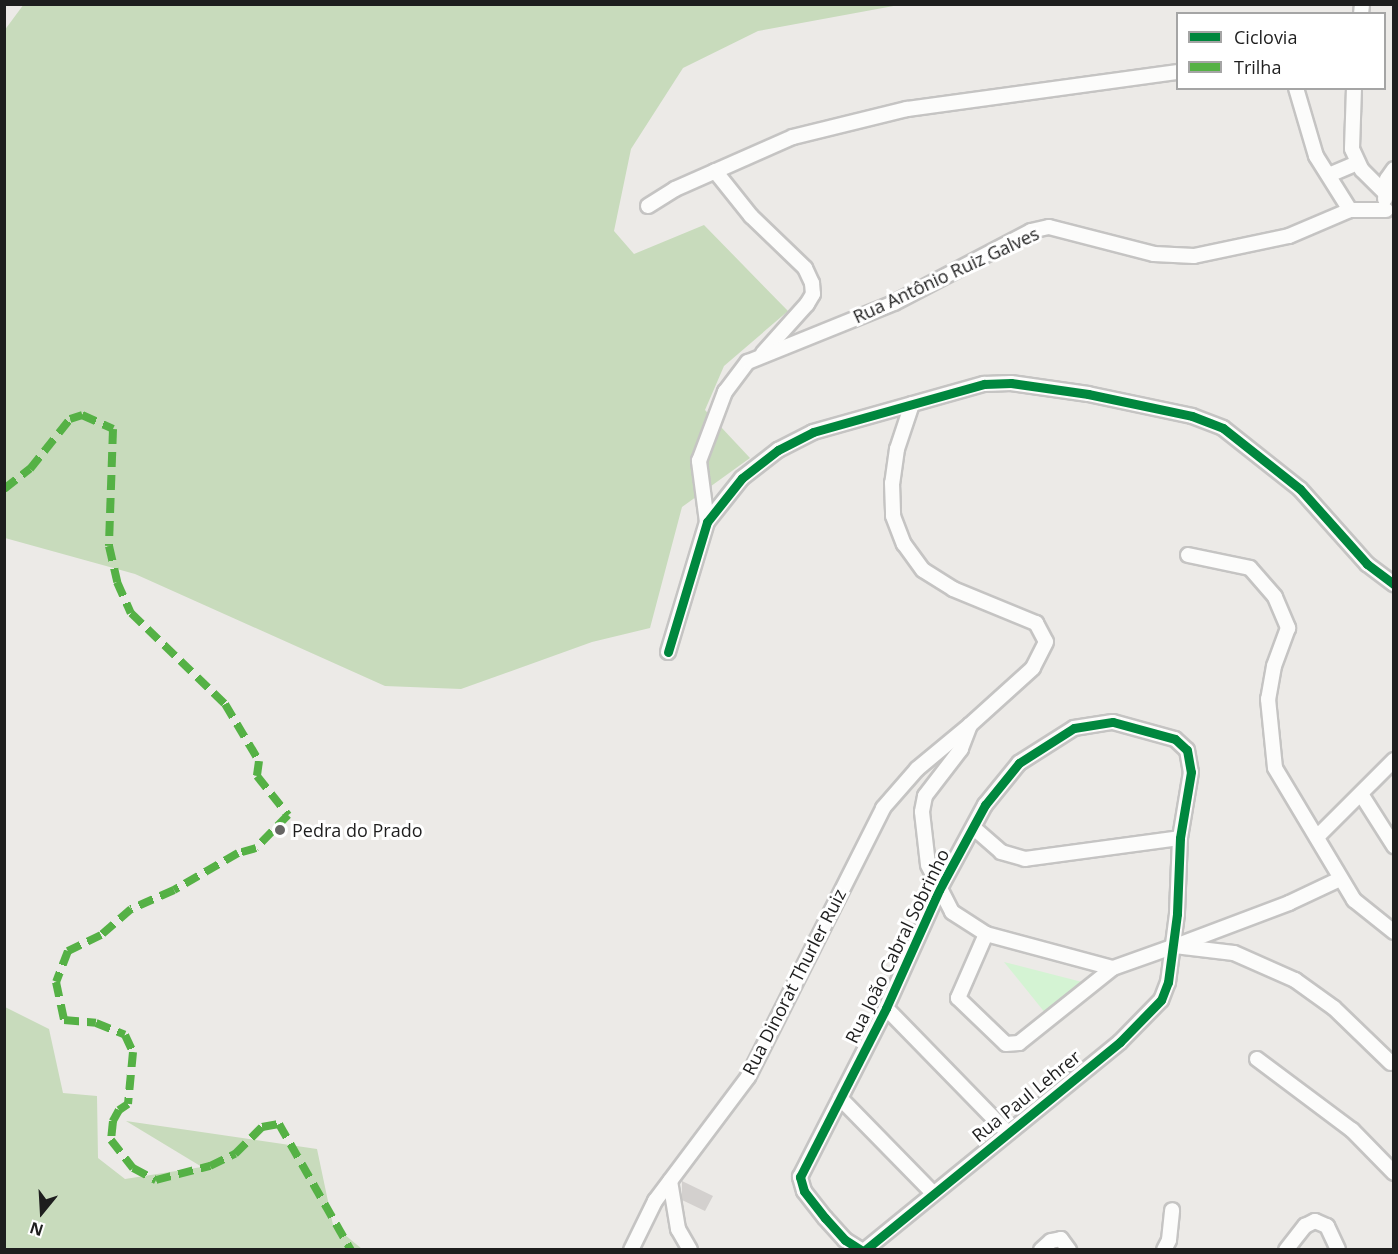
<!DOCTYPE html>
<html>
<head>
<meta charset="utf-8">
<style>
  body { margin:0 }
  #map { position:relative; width:1398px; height:1254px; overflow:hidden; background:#eceae7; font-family:"Open Sans",sans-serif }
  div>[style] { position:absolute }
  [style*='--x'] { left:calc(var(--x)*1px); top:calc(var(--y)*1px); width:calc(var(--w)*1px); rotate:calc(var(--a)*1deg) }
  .forest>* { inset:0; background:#c8dbbc }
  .park>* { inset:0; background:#d4f3d3 }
  .building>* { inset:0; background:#d3d0ce }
  .roads { filter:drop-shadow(2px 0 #c5c4c3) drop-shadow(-2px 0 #c5c4c3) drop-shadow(0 2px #c5c4c3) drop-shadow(0 -2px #c5c4c3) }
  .minor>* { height:14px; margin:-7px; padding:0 7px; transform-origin:7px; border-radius:7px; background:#fcfcfb }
  .quiet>* { height:8px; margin-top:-4px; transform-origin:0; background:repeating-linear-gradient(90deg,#55b145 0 15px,transparent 0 23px) }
  .cycleway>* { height:9px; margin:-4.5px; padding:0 4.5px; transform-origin:4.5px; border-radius:4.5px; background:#00873e }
  .dots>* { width:16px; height:16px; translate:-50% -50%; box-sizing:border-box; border:3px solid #fff; border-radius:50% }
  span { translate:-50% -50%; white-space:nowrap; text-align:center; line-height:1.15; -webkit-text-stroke:6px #fff; paint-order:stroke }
  .street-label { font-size:18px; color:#1e1e1e }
  .poi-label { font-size:18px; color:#1e1e1e }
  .left { translate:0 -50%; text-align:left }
  .frame { position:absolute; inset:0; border:6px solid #1e1e1e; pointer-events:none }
  .legend { position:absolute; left:1176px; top:12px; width:210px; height:78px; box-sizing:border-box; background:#fff; border:2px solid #a5a5a5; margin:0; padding:8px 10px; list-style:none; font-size:18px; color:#1e1e1e }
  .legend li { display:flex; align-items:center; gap:12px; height:30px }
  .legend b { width:30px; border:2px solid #a5a5a5 }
  .north { position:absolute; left:12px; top:1182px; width:60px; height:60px; -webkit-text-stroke:4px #fff; paint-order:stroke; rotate:198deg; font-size:16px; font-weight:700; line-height:24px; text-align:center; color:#1e1e1e }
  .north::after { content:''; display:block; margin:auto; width:21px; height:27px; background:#1e1e1e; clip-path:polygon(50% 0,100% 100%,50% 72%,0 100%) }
</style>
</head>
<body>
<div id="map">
  <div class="forest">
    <div style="clip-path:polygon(24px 4px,899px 5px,758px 31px,683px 68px,631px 149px,614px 231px,634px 254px,704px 225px,788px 311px,724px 366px,705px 410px,750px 458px,682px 507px,650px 628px,592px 642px,461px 689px,385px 686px,135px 574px,5px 538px,4px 31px)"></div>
    <div style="clip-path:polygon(5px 1007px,49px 1029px,63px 1093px,97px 1096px,98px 1158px,125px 1179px,202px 1167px,126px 1121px,317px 1149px,333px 1225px,362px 1249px,5px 1249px)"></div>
  </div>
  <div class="park">
    <div style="clip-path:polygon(1004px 962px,1082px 982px,1046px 1014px)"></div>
  </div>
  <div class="building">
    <div style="clip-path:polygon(682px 1181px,713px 1196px,705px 1211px,682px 1200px)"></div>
  </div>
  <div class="roads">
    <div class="minor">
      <div style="--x:1361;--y:14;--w:10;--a:-84"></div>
      <div style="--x:1296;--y:88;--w:71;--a:73.6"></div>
      <div style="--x:1316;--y:156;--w:64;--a:57.8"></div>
      <div style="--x:1354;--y:88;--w:61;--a:91.9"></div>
      <div style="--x:1352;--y:149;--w:23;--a:65"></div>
      <div style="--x:1362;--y:170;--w:31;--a:45"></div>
      <div style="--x:715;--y:171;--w:58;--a:51.3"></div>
      <div style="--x:751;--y:216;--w:75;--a:43.9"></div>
      <div style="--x:805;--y:268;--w:17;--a:65"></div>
      <div style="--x:812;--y:283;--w:11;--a:85"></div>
      <div style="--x:813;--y:294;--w:12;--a:121"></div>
      <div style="--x:807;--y:304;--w:66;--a:131.9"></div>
      <div style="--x:1329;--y:175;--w:30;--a:-23"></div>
      <div style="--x:1385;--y:199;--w:20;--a:-84"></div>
      <div style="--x:1387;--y:179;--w:12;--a:-55"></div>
      <div style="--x:648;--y:206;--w:32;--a:-32"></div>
      <div style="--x:675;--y:189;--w:129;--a:-23.8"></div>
      <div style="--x:793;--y:137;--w:117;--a:-13.8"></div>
      <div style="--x:907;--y:109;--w:274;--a:-7.8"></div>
      <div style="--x:912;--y:404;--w:47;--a:108.4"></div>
      <div style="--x:897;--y:449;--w:34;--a:98"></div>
      <div style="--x:892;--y:483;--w:33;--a:88"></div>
      <div style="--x:893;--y:516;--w:30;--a:69"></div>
      <div style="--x:904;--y:544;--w:32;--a:54"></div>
      <div style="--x:923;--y:570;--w:36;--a:32"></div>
      <div style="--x:953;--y:589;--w:90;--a:22.3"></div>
      <div style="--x:1036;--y:623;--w:21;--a:62"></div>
      <div style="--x:1046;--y:642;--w:29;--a:117"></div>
      <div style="--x:1033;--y:668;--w:85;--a:137.9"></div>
      <div style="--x:970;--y:725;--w:26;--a:111"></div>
      <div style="--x:961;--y:749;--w:59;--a:127.5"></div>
      <div style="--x:925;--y:796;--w:16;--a:101"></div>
      <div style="--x:922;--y:812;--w:53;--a:83.5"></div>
      <div style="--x:928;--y:865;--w:53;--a:62.9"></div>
      <div style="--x:952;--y:912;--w:40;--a:32.9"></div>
      <div style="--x:986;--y:934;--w:131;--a:15"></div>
      <div style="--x:1113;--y:968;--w:66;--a:-19.5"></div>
      <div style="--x:1175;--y:946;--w:59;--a:6.8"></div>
      <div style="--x:1234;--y:953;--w:67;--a:23.9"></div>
      <div style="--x:1295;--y:980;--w:48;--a:35.7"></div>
      <div style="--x:1334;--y:1008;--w:79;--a:44"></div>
      <div style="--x:707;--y:522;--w:62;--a:-97.5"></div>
      <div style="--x:699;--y:461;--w:74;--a:-69.4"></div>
      <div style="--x:725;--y:392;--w:38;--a:-53"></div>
      <div style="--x:748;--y:362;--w:157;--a:-22"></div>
      <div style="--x:894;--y:303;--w:155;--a:-27.7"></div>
      <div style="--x:1031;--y:231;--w:18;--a:-13"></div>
      <div style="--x:1049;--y:227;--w:108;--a:14.4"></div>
      <div style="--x:1154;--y:254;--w:40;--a:2.9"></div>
      <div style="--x:1194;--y:256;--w:97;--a:-11.9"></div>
      <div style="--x:1289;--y:236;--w:66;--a:-23.1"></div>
      <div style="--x:1350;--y:210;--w:36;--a:0"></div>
      <div style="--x:1188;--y:555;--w:63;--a:11.8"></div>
      <div style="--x:1250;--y:568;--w:38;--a:49"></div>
      <div style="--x:1275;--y:597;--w:34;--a:67"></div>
      <div style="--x:1288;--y:628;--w:40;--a:110.2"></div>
      <div style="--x:1274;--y:666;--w:34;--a:100"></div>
      <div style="--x:1268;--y:699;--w:69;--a:84.2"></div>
      <div style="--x:1275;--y:768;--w:154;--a:59.1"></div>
      <div style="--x:1354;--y:900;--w:51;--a:38.7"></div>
      <div style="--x:668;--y:652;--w:136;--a:-73.3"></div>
      <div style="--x:707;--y:522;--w:56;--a:-51.5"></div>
      <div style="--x:742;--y:478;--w:46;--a:-37.9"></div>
      <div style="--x:778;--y:450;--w:39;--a:-27"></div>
      <div style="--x:813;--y:432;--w:178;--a:-15.7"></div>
      <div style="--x:984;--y:384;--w:27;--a:-2"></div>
      <div style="--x:1011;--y:383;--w:78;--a:8.1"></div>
      <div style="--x:1088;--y:394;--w:106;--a:11.9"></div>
      <div style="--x:1192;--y:416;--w:33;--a:21"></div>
      <div style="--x:1223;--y:428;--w:98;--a:38.4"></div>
      <div style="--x:1300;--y:489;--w:101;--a:48.2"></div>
      <div style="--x:1367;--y:564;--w:34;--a:37"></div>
      <div style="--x:1361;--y:794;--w:62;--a:57.6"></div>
      <div style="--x:975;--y:829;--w:35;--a:41"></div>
      <div style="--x:1001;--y:852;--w:25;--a:16"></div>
      <div style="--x:1025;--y:859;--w:156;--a:-7.7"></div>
      <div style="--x:1317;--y:837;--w:109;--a:-45"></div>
      <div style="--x:986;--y:934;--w:70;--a:113.6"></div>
      <div style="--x:958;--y:998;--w:66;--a:43.8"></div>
      <div style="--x:1006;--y:1044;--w:13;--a:-4"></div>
      <div style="--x:1019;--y:1043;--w:120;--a:-38.6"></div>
      <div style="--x:1178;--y:945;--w:119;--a:-20.7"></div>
      <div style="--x:1289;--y:903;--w:56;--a:-25.2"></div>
      <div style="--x:886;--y:1008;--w:173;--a:45.7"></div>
      <div style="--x:1257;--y:1059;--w:119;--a:36.8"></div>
      <div style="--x:1352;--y:1130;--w:60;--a:45.7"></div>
      <div style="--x:840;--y:1098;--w:133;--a:45.6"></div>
      <div style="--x:670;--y:1181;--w:49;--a:80.5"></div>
      <div style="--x:678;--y:1229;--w:24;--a:60"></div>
      <div style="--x:631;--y:1250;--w:55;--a:-63.9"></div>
      <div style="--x:655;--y:1201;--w:155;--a:-53.1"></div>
      <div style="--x:748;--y:1077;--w:301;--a:-63.3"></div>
      <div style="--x:883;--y:808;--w:52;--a:-48.9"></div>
      <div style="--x:917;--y:769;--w:69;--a:-39.7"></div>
      <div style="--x:861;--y:1250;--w:19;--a:-148"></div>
      <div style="--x:845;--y:1240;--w:30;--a:-132"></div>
      <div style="--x:825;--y:1218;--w:34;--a:-128"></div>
      <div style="--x:804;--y:1191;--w:15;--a:-106"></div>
      <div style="--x:800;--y:1177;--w:190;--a:-63"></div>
      <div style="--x:886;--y:1008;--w:129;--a:-65.8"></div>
      <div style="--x:939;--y:890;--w:97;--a:-61.6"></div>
      <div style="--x:985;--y:805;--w:54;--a:-51"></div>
      <div style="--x:1019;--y:763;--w:65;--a:-32.5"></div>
      <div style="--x:1074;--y:728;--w:39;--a:-9"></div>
      <div style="--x:1113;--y:722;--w:64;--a:15.3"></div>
      <div style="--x:1175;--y:739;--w:16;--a:43"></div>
      <div style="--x:1187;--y:750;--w:22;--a:80"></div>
      <div style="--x:1191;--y:772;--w:67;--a:99.5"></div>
      <div style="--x:1180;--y:838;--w:76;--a:92.3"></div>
      <div style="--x:1177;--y:914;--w:69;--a:97.5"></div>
      <div style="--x:1168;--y:982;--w:19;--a:111"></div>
      <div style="--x:1161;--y:1000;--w:59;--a:134.3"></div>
      <div style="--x:1120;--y:1042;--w:329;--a:140.8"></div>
      <div style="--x:1041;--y:1250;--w:13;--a:-42"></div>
      <div style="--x:1051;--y:1241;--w:10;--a:-11"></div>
      <div style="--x:1061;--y:1239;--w:14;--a:54"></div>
      <div style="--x:1164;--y:1250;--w:11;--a:-63"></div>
      <div style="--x:1169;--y:1240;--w:30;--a:-84"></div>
      <div style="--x:1286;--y:1250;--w:31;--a:-52"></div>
      <div style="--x:1305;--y:1226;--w:11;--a:-27"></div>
      <div style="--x:1315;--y:1221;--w:13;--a:23"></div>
      <div style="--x:1327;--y:1226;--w:26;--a:65"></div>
    </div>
  </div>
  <div class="quiet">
    <div style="--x:4;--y:489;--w:33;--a:-38"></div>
    <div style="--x:30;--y:469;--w:64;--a:-51.3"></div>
    <div style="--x:70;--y:419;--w:13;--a:-18"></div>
    <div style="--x:82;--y:415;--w:34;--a:24"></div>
    <div style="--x:113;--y:429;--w:117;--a:92"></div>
    <div style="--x:109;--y:546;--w:37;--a:77"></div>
    <div style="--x:117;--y:582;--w:34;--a:66"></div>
    <div style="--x:131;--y:613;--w:131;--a:44.1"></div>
    <div style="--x:225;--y:704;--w:66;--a:59.2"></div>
    <div style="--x:259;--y:761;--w:15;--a:98"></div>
    <div style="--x:257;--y:776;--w:50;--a:51.5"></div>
    <div style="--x:288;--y:815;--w:46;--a:134.1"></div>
    <div style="--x:256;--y:848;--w:19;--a:164"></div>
    <div style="--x:238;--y:853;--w:74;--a:150"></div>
    <div style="--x:174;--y:890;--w:47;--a:156.2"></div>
    <div style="--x:131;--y:909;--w:40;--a:139"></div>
    <div style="--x:101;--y:935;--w:37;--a:154"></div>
    <div style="--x:68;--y:951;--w:33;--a:111"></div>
    <div style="--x:56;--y:982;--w:39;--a:78"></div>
    <div style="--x:64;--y:1020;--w:32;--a:5"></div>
    <div style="--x:96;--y:1023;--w:31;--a:22"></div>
    <div style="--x:125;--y:1035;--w:19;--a:65"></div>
    <div style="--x:133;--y:1052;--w:52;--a:95.5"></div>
    <div style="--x:128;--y:1104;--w:11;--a:146"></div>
    <div style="--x:119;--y:1110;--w:13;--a:119"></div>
    <div style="--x:113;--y:1121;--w:19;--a:96"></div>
    <div style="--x:111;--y:1140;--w:36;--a:52"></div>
    <div style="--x:133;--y:1168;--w:26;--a:28"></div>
    <div style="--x:156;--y:1180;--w:56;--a:-14.5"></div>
    <div style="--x:210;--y:1166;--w:28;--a:-26"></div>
    <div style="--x:235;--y:1154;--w:38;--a:-45"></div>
    <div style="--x:262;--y:1127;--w:17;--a:-10"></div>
    <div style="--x:279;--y:1124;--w:145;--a:60.3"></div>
  </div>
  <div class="cycleway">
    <div style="--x:668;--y:652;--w:136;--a:-73.3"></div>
    <div style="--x:707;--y:522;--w:56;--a:-51.5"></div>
    <div style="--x:742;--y:478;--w:46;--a:-37.9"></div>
    <div style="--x:778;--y:450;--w:39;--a:-27"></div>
    <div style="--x:813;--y:432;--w:178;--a:-15.7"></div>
    <div style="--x:984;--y:384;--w:27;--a:-2"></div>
    <div style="--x:1011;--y:383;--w:78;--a:8.1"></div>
    <div style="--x:1088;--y:394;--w:106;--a:11.9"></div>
    <div style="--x:1192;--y:416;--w:33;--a:21"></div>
    <div style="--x:1223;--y:428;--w:98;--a:38.4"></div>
    <div style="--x:1300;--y:489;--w:101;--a:48.2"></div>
    <div style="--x:1367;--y:564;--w:34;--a:37"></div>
    <div style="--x:861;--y:1250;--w:19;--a:-148"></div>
    <div style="--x:845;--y:1240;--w:30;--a:-132"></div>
    <div style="--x:825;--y:1218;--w:34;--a:-128"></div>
    <div style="--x:804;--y:1191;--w:15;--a:-106"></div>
    <div style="--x:800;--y:1177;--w:190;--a:-63"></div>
    <div style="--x:886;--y:1008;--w:129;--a:-65.8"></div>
    <div style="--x:939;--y:890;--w:97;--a:-61.6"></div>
    <div style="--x:985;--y:805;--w:54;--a:-51"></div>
    <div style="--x:1019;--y:763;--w:65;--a:-32.5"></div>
    <div style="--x:1074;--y:728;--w:39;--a:-9"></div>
    <div style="--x:1113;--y:722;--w:64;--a:15.3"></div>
    <div style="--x:1175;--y:739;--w:16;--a:43"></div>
    <div style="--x:1187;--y:750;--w:22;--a:80"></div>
    <div style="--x:1191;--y:772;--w:67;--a:99.5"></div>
    <div style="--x:1180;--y:838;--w:76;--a:92.3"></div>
    <div style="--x:1177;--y:914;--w:69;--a:97.5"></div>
    <div style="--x:1168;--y:982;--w:19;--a:111"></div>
    <div style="--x:1161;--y:1000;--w:59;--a:134.3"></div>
    <div style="--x:1120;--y:1042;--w:329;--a:140.8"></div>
  </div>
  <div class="dots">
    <div style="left:280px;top:830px;background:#666564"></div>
  </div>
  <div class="street-label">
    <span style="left:946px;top:275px;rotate:-25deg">Rua Antônio Ruiz Galves</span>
    <span style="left:897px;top:946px;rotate:-64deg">Rua João Cabral Sobrinho</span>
    <span style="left:794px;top:982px;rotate:-63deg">Rua Dinorat Thurler Ruiz</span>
    <span style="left:1026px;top:1096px;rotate:-39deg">Rua Paul Lehrer</span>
  </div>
  <div class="poi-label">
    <span class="left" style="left:292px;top:830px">Pedra do Prado</span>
  </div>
  <div class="frame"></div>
  <ul class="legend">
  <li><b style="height:8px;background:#00873e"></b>Ciclovia</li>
  <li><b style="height:8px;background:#55b145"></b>Trilha</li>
  </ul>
  <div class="north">N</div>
</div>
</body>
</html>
